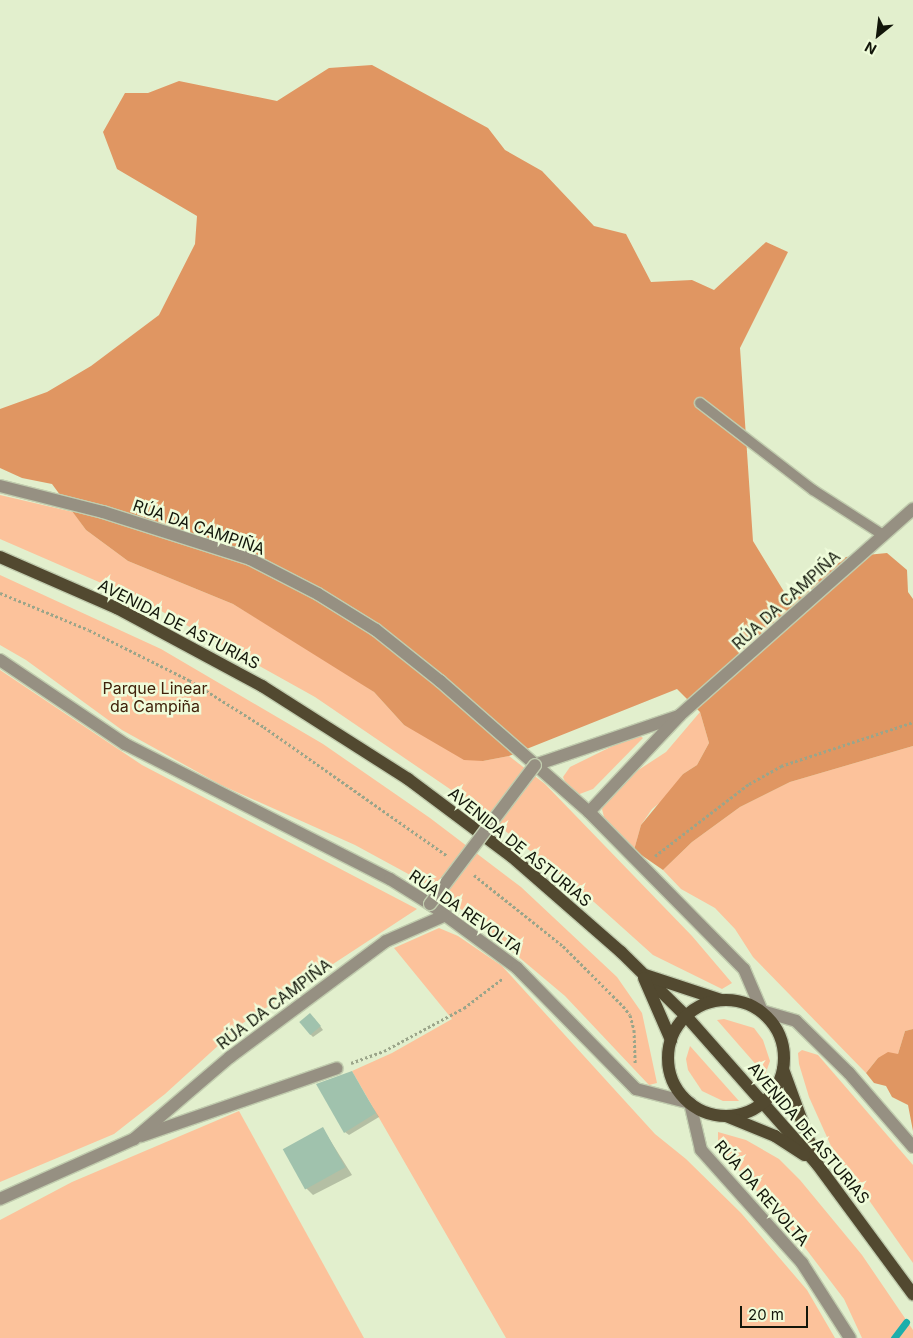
<!DOCTYPE html>
<html>
<head>
<meta charset="utf-8">
<style>
  body { margin:0 }
  #map { position:relative; width:913px; height:1338px; overflow:hidden; background:#e2efcd; font-family:Inter,sans-serif }
  div>[style] { position:absolute }
  [style*='--x'] { left:calc(var(--x)*1px); top:calc(var(--y)*1px); width:calc(var(--w)*1px); rotate:calc(var(--a)*1deg) }
  .green>* { inset:0; background:#fcc29b }
  .forest>* { inset:0; background:#e09662 }
  .shadow>* { inset:0; background:#0003 }
  .stream>* { height:7px; margin:-3.5px; padding:0 3.5px; transform-origin:3.5px; border-radius:3.5px; background:#1caeab }
  .building>* { inset:0; background:#a0c2ad; transform-origin:0 0 }
  .path>* { height:3px; margin-top:-1.5px; transform-origin:0; background:repeating-linear-gradient(90deg,#9ba58a 0 2.5px,transparent 0 5px) }
  .roads { filter:drop-shadow(1px 0 #c1ccae) drop-shadow(-1px 0 #c1ccae) drop-shadow(0 1px #c1ccae) drop-shadow(0 -1px #c1ccae) }
  .lane>* { height:10px; margin:-5px; padding:0 5px; transform-origin:5px; border-radius:5px; background:#969082 }
  .street>* { height:12px; margin:-6px; padding:0 6px; transform-origin:6px; border-radius:6px; background:#969082 }
  .primary>* { height:12px; margin:-6px; padding:0 6px; transform-origin:6px; border-radius:6px; background:#524930 }
  .primary>.ring { margin:-6px; padding:0; box-sizing:content-box; background:none; border:12px solid #524930; border-radius:50% }
  .bridges { filter:drop-shadow(1px 0 #c1ccae) drop-shadow(-1px 0 #c1ccae) drop-shadow(0 1px #c1ccae) drop-shadow(0 -1px #c1ccae) }
  .street-bridge>* { height:12px; margin:-6px; padding:0 6px; transform-origin:6px; border-radius:6px; background:#969082 }
  span { translate:-50% -50%; white-space:nowrap; text-align:center; line-height:1.15; -webkit-text-stroke:5px #effcda; paint-order:stroke }
  .street-label { font-size:16px; color:#12160a }
  .park-label { font-size:16px; color:#40220b }
  .north { position:absolute; left:853px; top:10px; width:50px; height:50px; -webkit-text-stroke:4px #effcda; paint-order:stroke; rotate:209deg; font-size:14px; font-weight:700; line-height:20px; text-align:center; color:#12160a }
  .north::after { content:''; display:block; margin:auto; width:18px; height:22px; background:#12160a; clip-path:polygon(50% 0,100% 100%,50% 72%,0 100%) }
  .scale { position:absolute; left:740px; top:1306px; width:68px; height:22px; box-sizing:border-box; border:2px solid #12160a; border-top:0; padding-left:6px; font-size:15px; line-height:18px; white-space:nowrap; color:#12160a; -webkit-text-stroke:4px #effcda; paint-order:stroke }
</style>
</head>
<body>
<div id="map">
  <div class="green">
    <div style="clip-path:polygon(0 495px,73px 512px,86px 530px,128px 561px,233px 604px,330px 662px,374px 692px,404px 725px,483px 761px,509px 756px,545px 784px,692px 936px,732px 983px,722px 989px,653px 955px,594px 902px,469px 802px,315px 697px,145px 602px,0 539px)"></div>
    <div style="clip-path:polygon(0 575px,161px 649px,323px 744px,430px 818px,521px 887px,617px 977px,642px 1013px,657px 1083px,649px 1085px,565px 996px,469px 915px,423px 882px,355px 845px,221px 785px,122px 730px,26px 660px,0 645px)"></div>
    <div style="clip-path:polygon(0 670px,142px 765px,417px 909px,243px 1023px,165px 1094px,114px 1134px,0 1182px)"></div>
    <div style="clip-path:polygon(700px 712px,709px 743px,697px 765px,683px 774px,668px 796px,652px 809px,641px 825px,634px 850px,605px 821px,602px 809px,607px 797px,620px 782px,666px 752px)"></div>
    <div style="clip-path:polygon(637px 734px,643px 738px,593px 789px,577px 795px,566px 784px,563px 777px,570px 767px)"></div>
    <div style="clip-path:polygon(913px 746px,913px 1029px,905px 1031px,898px 1054px,878px 1058px,866px 1073px,753px 957px,735px 929px,715px 908px,681px 889px,663px 870px,692px 842px,740px 807px,790px 782px)"></div>
    <div style="clip-path:polygon(439px 928px,458px 936px,502px 966px,655px 1134px,686px 1159px,741px 1213px,807px 1290px,835px 1338px,506px 1338px,352px 1071px,392px 1053px,452px 1019px,394px 948px)"></div>
    <div style="clip-path:polygon(724px 1019px,754px 1028px,763px 1040px,770px 1061px,765px 1075px,717px 1020px)"></div>
    <div style="clip-path:polygon(690px 1046px,739px 1101px,723px 1101px,702px 1091px,688px 1070px,686px 1059px)"></div>
    <div style="clip-path:polygon(802px 1050px,818px 1055px,913px 1165px,913px 1263px,831px 1146px,809px 1097px,799px 1064px,798px 1053px)"></div>
    <div style="clip-path:polygon(239px 1111px,364px 1338px,0 1338px,0 1220px,72px 1182px)"></div>
    <div style="clip-path:polygon(718px 1132px,746px 1140px,779px 1159px,800px 1180px,862px 1255px,913px 1330px,913px 1338px,862px 1338px,844px 1299px,803px 1245px,718px 1146px)"></div>
  </div>
  <div class="forest">
    <div style="clip-path:polygon(372px 65px,488px 128px,505px 150px,542px 171px,594px 226px,626px 234px,651px 282px,692px 280px,714px 290px,766px 242px,788px 252px,740px 348px,753px 541px,791px 603px,846px 557px,887px 553px,907px 570px,908px 592px,913px 599px,913px 746px,790px 782px,740px 807px,692px 842px,663px 870px,634px 850px,641px 825px,683px 774px,697px 765px,709px 743px,700px 712px,677px 689px,509px 756px,483px 761px,464px 760px,404px 725px,374px 692px,233px 604px,128px 561px,86px 530px,52px 484px,22px 478px,0 468px,0 409px,47px 392px,91px 366px,159px 315px,195px 244px,197px 216px,117px 169px,103px 132px,125px 93px,148px 93px,179px 81px,277px 101px,329px 68px)"></div>
    <div style="clip-path:polygon(913px 1029px,913px 1131px,908px 1105px,892px 1097px,886px 1086px,874px 1083px,866px 1073px,878px 1058px,888px 1052px,898px 1054px,905px 1031px)"></div>
  </div>
  <div class="shadow">
    <div style="clip-path:polygon(314px 1018px,323px 1030px,313px 1037px,310px 1034px)"></div>
    <div style="clip-path:polygon(351px 1073px,379px 1117px,349px 1135px,345px 1132px)"></div>
    <div style="clip-path:polygon(323px 1129px,352px 1175px,313px 1195px,306px 1188px)"></div>
  </div>
  <div class="stream">
    <div style="--x:894;--y:1338;--w:20;--a:-53"></div>
  </div>
  <div class="building">
    <div style="left:310px;top:1013px;width:17px;height:14px;rotate:50deg"></div>
    <div style="clip-path:polygon(352px 1071px,376px 1113px,344px 1133px,316px 1084px)"></div>
    <div style="left:323px;top:1127px;width:46px;height:46px;rotate:61deg"></div>
  </div>
  <div class="path">
    <div style="--x:0;--y:593;--w:96;--a:22.6"></div>
    <div style="--x:89;--y:630;--w:112;--a:26.6"></div>
    <div style="--x:189;--y:680;--w:89;--a:32.1"></div>
    <div style="--x:264;--y:727;--w:223;--a:35.1"></div>
    <div style="--x:655;--y:856;--w:118;--a:-37.5"></div>
    <div style="--x:749;--y:784;--w:37;--a:-29"></div>
    <div style="--x:781;--y:766;--w:139;--a:-18.4"></div>
    <div style="--x:474;--y:875;--w:114;--a:38.6"></div>
    <div style="--x:563;--y:946;--w:85;--a:45"></div>
    <div style="--x:623;--y:1006;--w:11;--a:52"></div>
    <div style="--x:630;--y:1015;--w:16;--a:75"></div>
    <div style="--x:634;--y:1030;--w:33;--a:88"></div>
    <div style="--x:351;--y:1063;--w:35;--a:-20"></div>
    <div style="--x:384;--y:1051;--w:91;--a:-28.3"></div>
    <div style="--x:464;--y:1008;--w:48;--a:-37.3"></div>
  </div>
  <div class="roads">
    <div class="lane">
      <div style="--x:700;--y:403;--w:143;--a:37.6"></div>
      <div style="--x:813;--y:490;--w:83;--a:32.7"></div>
    </div>
    <div class="street">
      <div style="--x:0;--y:486;--w:106;--a:14.2"></div>
      <div style="--x:103;--y:512;--w:154;--a:17.7"></div>
      <div style="--x:250;--y:559;--w:76;--a:27.2"></div>
      <div style="--x:318;--y:594;--w:68;--a:31.8"></div>
      <div style="--x:376;--y:630;--w:82;--a:38.6"></div>
      <div style="--x:440;--y:681;--w:198;--a:41.3"></div>
      <div style="--x:589;--y:812;--w:221;--a:45.4"></div>
      <div style="--x:744;--y:969;--w:46;--a:66.8"></div>
      <div style="--x:762;--y:1011;--w:35;--a:16"></div>
      <div style="--x:796;--y:1021;--w:74;--a:44.5"></div>
      <div style="--x:849;--y:1073;--w:98;--a:49.1"></div>
      <div style="--x:0;--y:660;--w:151;--a:33.9"></div>
      <div style="--x:125;--y:744;--w:297;--a:27"></div>
      <div style="--x:390;--y:879;--w:47;--a:32"></div>
      <div style="--x:430;--y:904;--w:108;--a:36.3"></div>
      <div style="--x:517;--y:968;--w:170;--a:45.5"></div>
      <div style="--x:636;--y:1089;--w:56;--a:14.5"></div>
      <div style="--x:690;--y:1103;--w:48;--a:76.8"></div>
      <div style="--x:701;--y:1150;--w:152;--a:48.2"></div>
      <div style="--x:802;--y:1263;--w:89;--a:57.4"></div>
      <div style="--x:535;--y:765;--w:152;--a:-18.8"></div>
      <div style="--x:589;--y:812;--w:133;--a:-46.8"></div>
      <div style="--x:680;--y:715;--w:311;--a:-41.5"></div>
      <div style="--x:141;--y:1136;--w:207;--a:-19.1"></div>
      <div style="--x:0;--y:1199;--w:147;--a:-24.1"></div>
      <div style="--x:134;--y:1139;--w:126;--a:-40.5"></div>
      <div style="--x:230;--y:1057;--w:194;--a:-36.6"></div>
      <div style="--x:386;--y:941;--w:65;--a:-23.4"></div>
    </div>
    <div class="primary">
      <div style="--x:0;--y:557;--w:128;--a:23.6"></div>
      <div style="--x:117;--y:608;--w:165;--a:28.3"></div>
      <div style="--x:262;--y:686;--w:173;--a:32.5"></div>
      <div style="--x:408;--y:779;--w:129;--a:36.8"></div>
      <div style="--x:511;--y:856;--w:146;--a:41.1"></div>
      <div style="--x:621;--y:952;--w:91;--a:44.6"></div>
      <div style="--x:686;--y:1016;--w:198;--a:48.5"></div>
      <div style="--x:817;--y:1164;--w:162;--a:53.6"></div>
      <div style="--x:645;--y:975;--w:80;--a:18.2"></div>
      <div style="--x:644;--y:978;--w:68;--a:66.5"></div>
      <div class="ring" style="left:668px;top:1000px;width:104px;height:104px"></div>
      <div style="--x:783;--y:1069;--w:94;--a:70"></div>
      <div style="--x:726;--y:1116;--w:53;--a:22.2"></div>
      <div style="--x:775;--y:1136;--w:35;--a:33"></div>
    </div>
  </div>
  <div class="bridges">
    <div class="street-bridge">
      <div style="--x:430;--y:904;--w:174;--a:-52.9"></div>
    </div>
  </div>
  <div class="street-label">
    <span style="left:199px;top:527px;rotate:19deg">RÚA DA CAMPIÑA</span>
    <span style="left:786px;top:600px;rotate:-42deg">RÚA DA CAMPIÑA</span>
    <span style="left:179px;top:624px;rotate:27deg">AVENIDA DE ASTURIAS</span>
    <span style="left:520px;top:847px;rotate:39deg">AVENIDA DE ASTURIAS</span>
    <span style="left:466px;top:912px;rotate:35deg">RÚA DA REVOLTA</span>
    <span style="left:274px;top:1004px;rotate:-37deg">RÚA DA CAMPIÑA</span>
    <span style="left:809px;top:1133px;rotate:50deg">AVENIDA DE ASTURIAS</span>
    <span style="left:762px;top:1193px;rotate:49deg">RÚA DA REVOLTA</span>
  </div>
  <div class="park-label">
    <span style="left:155px;top:697px">Parque Linear<br>da Campiña</span>
  </div>
  <div class="north">N</div>
  <div class="scale">20 m</div>
</div>
</body>
</html>
